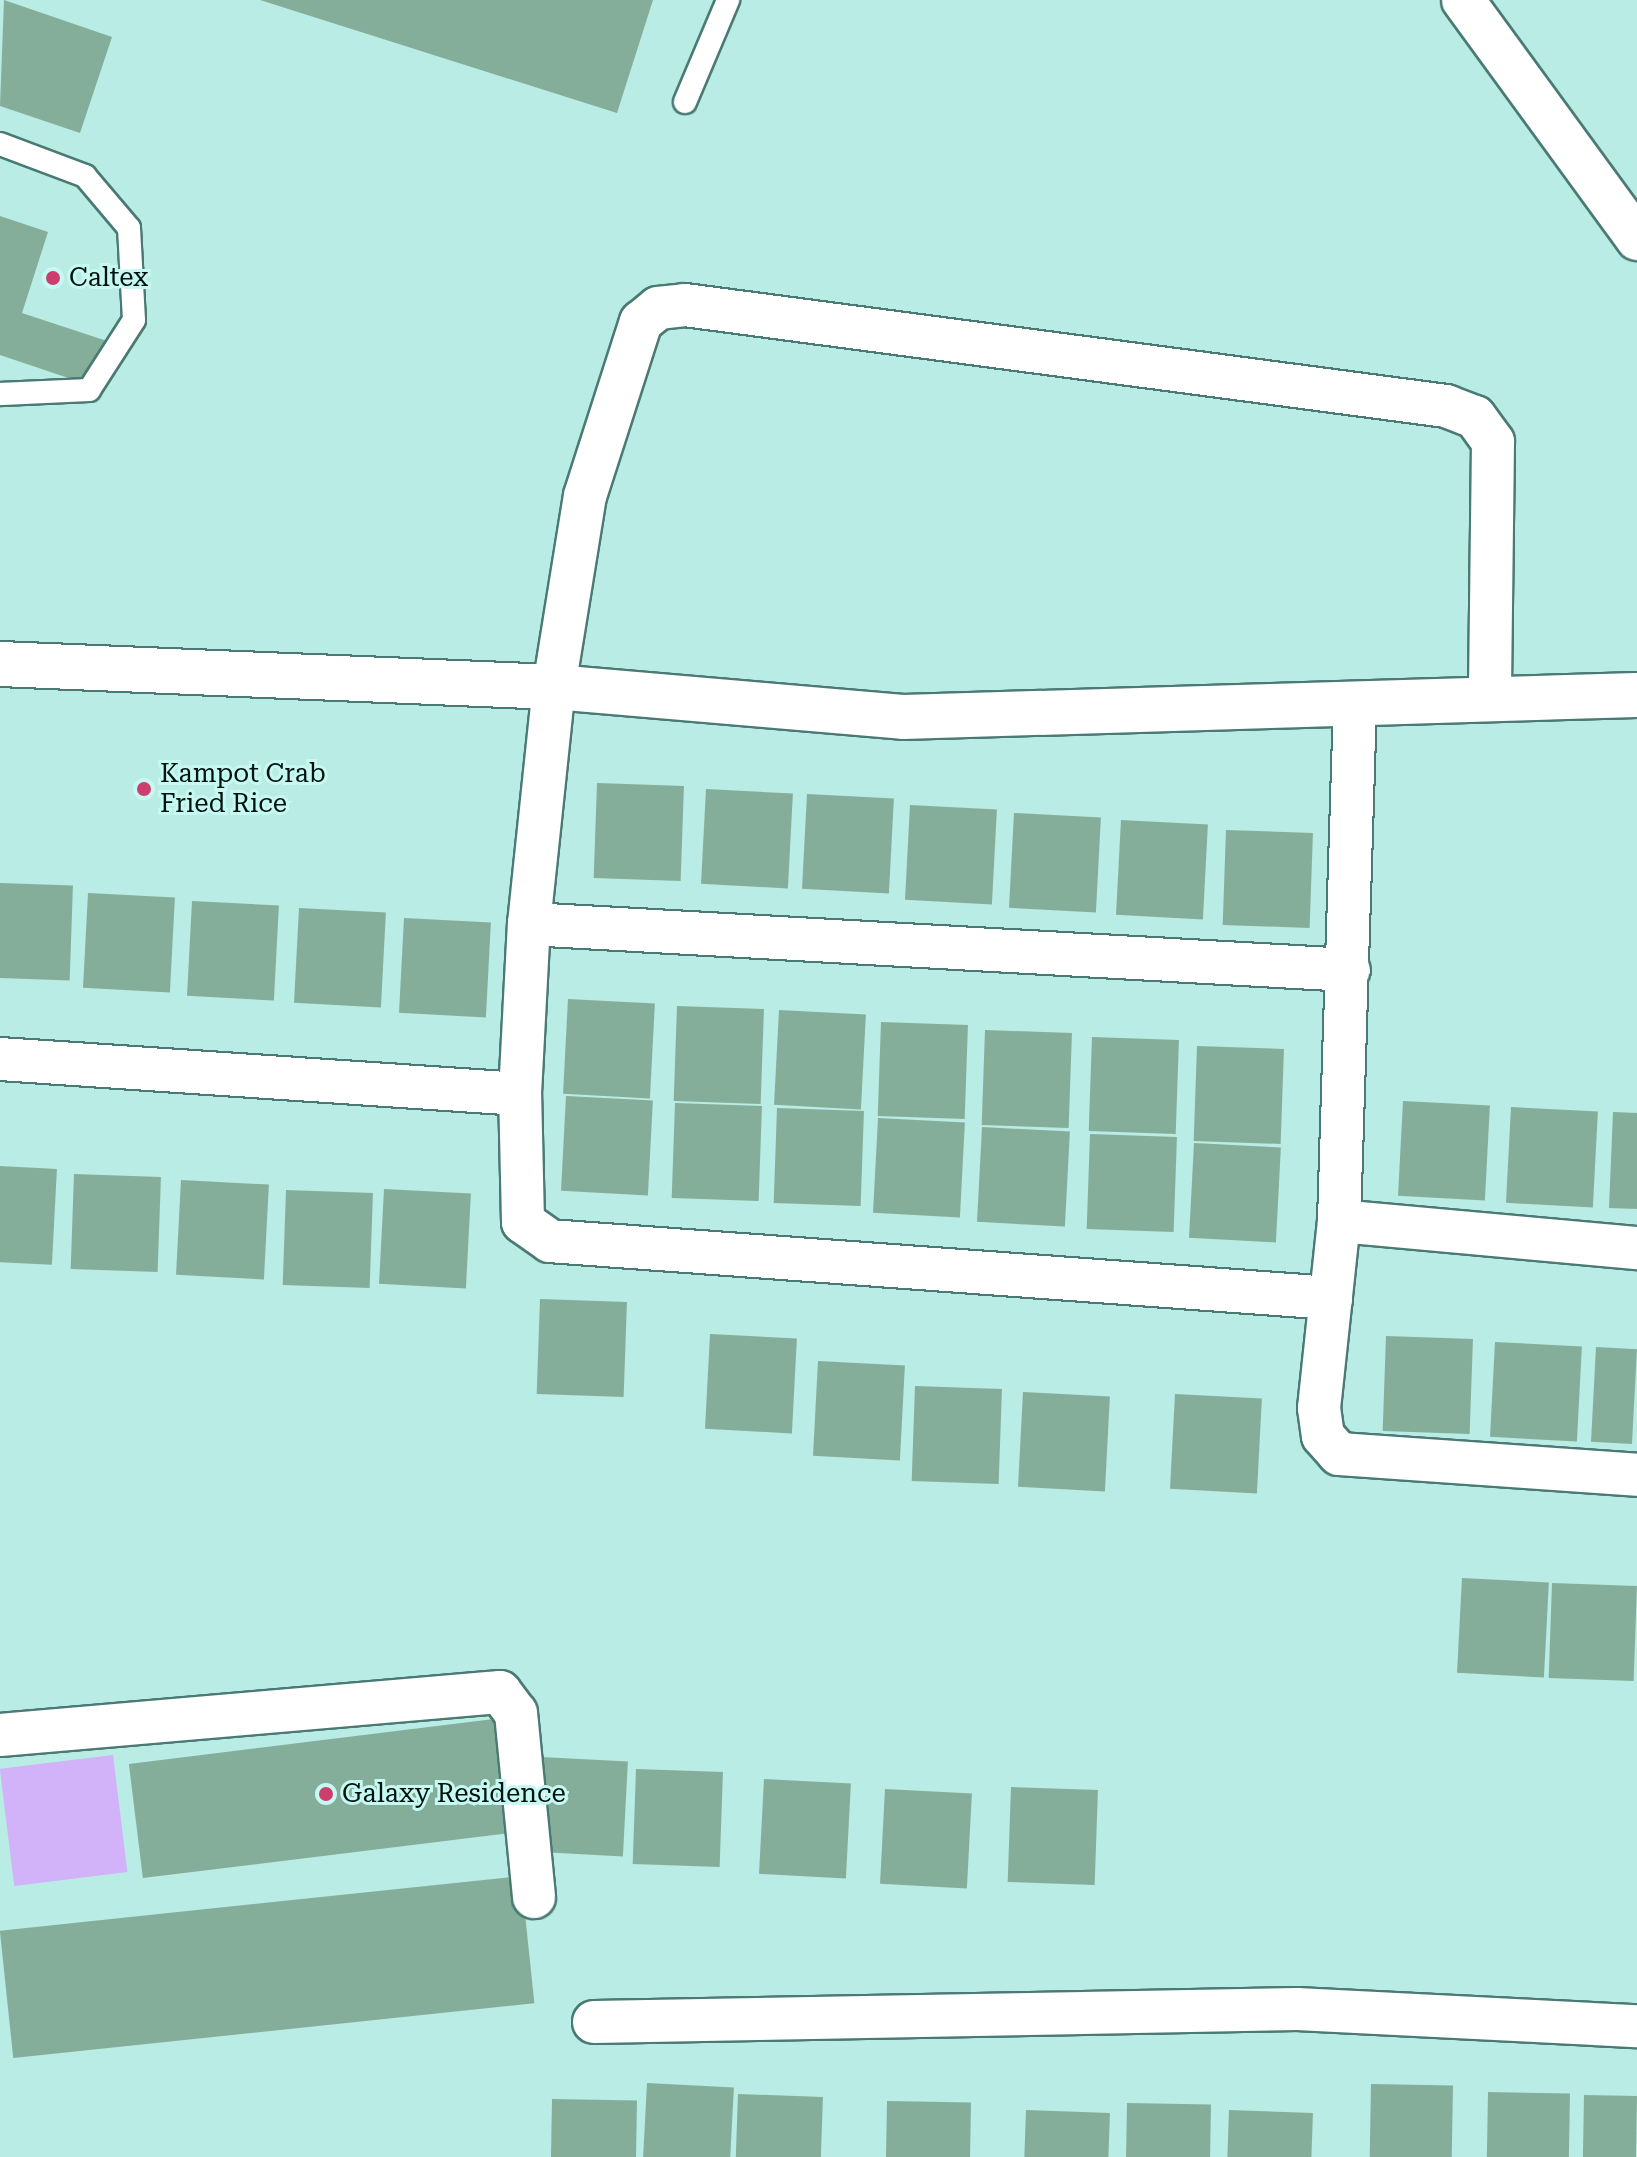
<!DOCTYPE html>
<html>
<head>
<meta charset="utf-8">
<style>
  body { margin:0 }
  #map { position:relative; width:1637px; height:2157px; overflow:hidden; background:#b9ece4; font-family:"Roboto Serif",serif }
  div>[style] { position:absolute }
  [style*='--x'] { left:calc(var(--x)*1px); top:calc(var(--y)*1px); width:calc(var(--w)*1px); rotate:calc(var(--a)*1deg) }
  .green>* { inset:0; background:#d2b2f9; transform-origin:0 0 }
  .building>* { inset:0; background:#84ae9a; transform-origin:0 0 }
  .roads { filter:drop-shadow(2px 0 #4a7a73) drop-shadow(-2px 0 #4a7a73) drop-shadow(0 2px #4a7a73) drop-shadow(0 -2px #4a7a73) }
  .lane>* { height:22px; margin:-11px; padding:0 11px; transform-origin:11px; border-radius:11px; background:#fff }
  .street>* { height:42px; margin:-21px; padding:0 21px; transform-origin:21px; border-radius:21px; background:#fff }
  .secondary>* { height:44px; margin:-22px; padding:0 22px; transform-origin:22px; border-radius:22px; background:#fff }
  .dots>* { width:22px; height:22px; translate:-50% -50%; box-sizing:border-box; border:4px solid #c6f9f1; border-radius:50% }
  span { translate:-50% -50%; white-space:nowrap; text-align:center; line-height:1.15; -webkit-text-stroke:6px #c6f9f1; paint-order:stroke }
  .poi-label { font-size:26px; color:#011210 }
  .left { translate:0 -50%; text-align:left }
</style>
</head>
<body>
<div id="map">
  <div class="green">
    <div style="left:113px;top:1755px;width:118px;height:114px;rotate:83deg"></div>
  </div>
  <div class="building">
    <div style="clip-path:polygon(4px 0,112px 37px,80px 133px,0 106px)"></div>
    <div style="clip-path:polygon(260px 0,653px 0,617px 113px)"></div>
    <div style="clip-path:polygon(0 216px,48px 232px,22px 313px,119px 345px,104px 390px,0 355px)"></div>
    <div style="left:597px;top:783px;width:87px;height:95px;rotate:2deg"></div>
    <div style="left:706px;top:789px;width:87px;height:95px;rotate:3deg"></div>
    <div style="left:807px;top:794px;width:87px;height:95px;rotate:3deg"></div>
    <div style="left:910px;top:805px;width:87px;height:95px;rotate:3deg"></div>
    <div style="left:1014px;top:813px;width:87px;height:95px;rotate:3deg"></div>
    <div style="left:1121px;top:820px;width:87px;height:95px;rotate:3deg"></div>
    <div style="left:1226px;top:830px;width:87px;height:95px;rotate:2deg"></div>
    <div style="left:0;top:883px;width:73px;height:95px;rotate:2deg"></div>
    <div style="left:88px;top:893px;width:87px;height:95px;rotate:3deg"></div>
    <div style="left:192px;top:901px;width:87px;height:95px;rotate:3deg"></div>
    <div style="left:299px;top:908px;width:87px;height:95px;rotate:3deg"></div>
    <div style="left:404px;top:918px;width:87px;height:95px;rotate:3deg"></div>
    <div style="left:568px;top:999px;width:87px;height:95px;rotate:3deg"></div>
    <div style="left:677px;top:1006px;width:87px;height:95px;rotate:2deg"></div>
    <div style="left:779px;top:1010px;width:87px;height:95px;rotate:3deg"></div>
    <div style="left:881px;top:1022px;width:87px;height:94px;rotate:2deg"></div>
    <div style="left:985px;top:1030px;width:87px;height:95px;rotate:2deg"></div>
    <div style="left:1092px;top:1037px;width:87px;height:94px;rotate:2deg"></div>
    <div style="left:1197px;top:1046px;width:87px;height:95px;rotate:2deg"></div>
    <div style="left:566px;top:1096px;width:87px;height:95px;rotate:3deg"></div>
    <div style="left:1403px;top:1101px;width:87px;height:95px;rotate:3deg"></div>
    <div style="left:675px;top:1103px;width:87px;height:95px;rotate:2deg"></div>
    <div style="left:1511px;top:1107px;width:87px;height:96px;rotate:3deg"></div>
    <div style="left:777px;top:1108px;width:87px;height:95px;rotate:2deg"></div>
    <div style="clip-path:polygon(1613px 1112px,1637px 1113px,1637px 1209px,1609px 1208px)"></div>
    <div style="left:878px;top:1118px;width:87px;height:95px;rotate:3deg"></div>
    <div style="left:982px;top:1127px;width:88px;height:95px;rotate:3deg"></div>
    <div style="left:1090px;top:1134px;width:87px;height:95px;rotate:2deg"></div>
    <div style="left:1194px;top:1143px;width:87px;height:95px;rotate:3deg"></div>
    <div style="left:0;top:1166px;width:57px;height:96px;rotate:3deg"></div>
    <div style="left:74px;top:1174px;width:87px;height:95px;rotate:2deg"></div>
    <div style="left:181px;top:1180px;width:88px;height:95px;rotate:3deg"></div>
    <div style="left:384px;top:1189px;width:87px;height:95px;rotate:3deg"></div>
    <div style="left:286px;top:1190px;width:87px;height:95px;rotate:2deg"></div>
    <div style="left:540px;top:1299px;width:87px;height:95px;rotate:2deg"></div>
    <div style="left:710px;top:1334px;width:87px;height:95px;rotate:3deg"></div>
    <div style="left:1386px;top:1336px;width:87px;height:95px;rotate:2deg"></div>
    <div style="left:1495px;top:1342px;width:87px;height:95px;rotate:3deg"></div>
    <div style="left:1596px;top:1347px;width:41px;height:95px;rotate:3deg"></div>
    <div style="left:818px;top:1361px;width:87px;height:95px;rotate:3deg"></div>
    <div style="left:915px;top:1386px;width:87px;height:95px;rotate:2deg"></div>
    <div style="left:1023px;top:1392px;width:87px;height:95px;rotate:3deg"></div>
    <div style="left:1175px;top:1394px;width:87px;height:95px;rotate:3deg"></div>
    <div style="left:1462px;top:1578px;width:87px;height:95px;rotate:3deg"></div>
    <div style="left:1552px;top:1583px;width:85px;height:95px;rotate:2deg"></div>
    <div style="left:511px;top:1717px;width:115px;height:385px;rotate:83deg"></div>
    <div style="left:541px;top:1757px;width:87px;height:95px;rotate:3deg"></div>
    <div style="left:636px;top:1769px;width:87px;height:95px;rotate:2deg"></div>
    <div style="left:764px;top:1779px;width:87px;height:95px;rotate:3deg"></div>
    <div style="left:1011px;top:1787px;width:87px;height:95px;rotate:2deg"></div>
    <div style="left:885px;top:1789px;width:87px;height:95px;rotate:3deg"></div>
    <div style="left:521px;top:1876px;width:128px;height:524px;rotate:84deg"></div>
    <div style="left:647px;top:2083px;width:87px;height:74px;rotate:3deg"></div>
    <div style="left:1371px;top:2084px;width:82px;height:73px;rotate:1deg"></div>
    <div style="left:1488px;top:2092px;width:82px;height:65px;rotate:1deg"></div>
    <div style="left:738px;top:2094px;width:85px;height:63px;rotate:2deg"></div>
    <div style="left:1584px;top:2095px;width:53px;height:62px;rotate:1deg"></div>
    <div style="left:552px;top:2099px;width:85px;height:58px;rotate:1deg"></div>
    <div style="left:887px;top:2101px;width:84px;height:56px;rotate:1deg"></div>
    <div style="left:1127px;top:2103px;width:84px;height:54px;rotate:1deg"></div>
    <div style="left:1026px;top:2110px;width:84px;height:47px;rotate:2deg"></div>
    <div style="left:1229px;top:2110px;width:84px;height:47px;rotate:2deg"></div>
  </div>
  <div class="roads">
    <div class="lane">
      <div style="--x:685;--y:102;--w:111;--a:-67.1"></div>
      <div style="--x:0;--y:144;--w:91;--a:20.6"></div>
      <div style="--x:85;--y:176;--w:68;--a:49.8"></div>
      <div style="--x:129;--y:228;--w:92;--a:86.9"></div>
      <div style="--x:134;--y:320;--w:83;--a:122.7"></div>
      <div style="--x:89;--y:390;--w:89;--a:177.4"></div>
    </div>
    <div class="street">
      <div style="--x:1463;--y:0;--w:296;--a:53.9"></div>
      <div style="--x:1355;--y:703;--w:518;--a:91.77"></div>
      <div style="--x:1339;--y:1221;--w:188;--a:96.1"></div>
      <div style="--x:1319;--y:1408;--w:28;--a:82"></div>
      <div style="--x:1323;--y:1436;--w:24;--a:48"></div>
      <div style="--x:1339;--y:1454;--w:299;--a:4"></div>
      <div style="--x:529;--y:924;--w:821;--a:3.21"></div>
      <div style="--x:0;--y:1059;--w:521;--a:3.85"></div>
      <div style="--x:1339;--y:1221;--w:299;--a:5.2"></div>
      <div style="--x:1331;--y:1298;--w:783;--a:-175.83"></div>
      <div style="--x:550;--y:1241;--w:33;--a:-145"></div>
      <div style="--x:523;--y:1222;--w:128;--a:-91.3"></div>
      <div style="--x:520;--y:1094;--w:170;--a:-87"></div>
      <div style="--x:529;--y:924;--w:238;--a:-84"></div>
      <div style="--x:554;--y:687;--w:193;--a:-80.8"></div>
      <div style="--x:585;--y:496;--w:183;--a:-72.2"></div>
      <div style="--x:641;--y:322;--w:22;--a:-39"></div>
      <div style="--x:658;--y:308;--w:27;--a:-6"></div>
      <div style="--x:685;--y:305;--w:768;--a:7.56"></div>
      <div style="--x:1446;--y:406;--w:31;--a:21"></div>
      <div style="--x:1475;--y:417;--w:31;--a:54"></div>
      <div style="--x:1493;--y:442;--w:257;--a:90.7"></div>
      <div style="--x:0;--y:1735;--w:502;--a:-4.92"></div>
      <div style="--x:500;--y:1692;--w:26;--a:53"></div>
      <div style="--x:516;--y:1713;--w:185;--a:84.4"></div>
      <div style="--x:594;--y:2022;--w:703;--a:-1.06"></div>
      <div style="--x:1297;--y:2009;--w:340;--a:2.9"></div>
    </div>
    <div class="secondary">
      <div style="--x:0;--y:664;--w:554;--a:2.38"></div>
      <div style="--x:554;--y:687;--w:350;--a:4.9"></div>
      <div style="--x:903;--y:717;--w:734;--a:-1.72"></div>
    </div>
  </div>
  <div class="dots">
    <div style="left:53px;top:278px;background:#cb3e6d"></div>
    <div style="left:144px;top:789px;background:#cb3e6d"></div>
    <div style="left:326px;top:1794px;background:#cb3e6d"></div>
  </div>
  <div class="poi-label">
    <span class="left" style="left:69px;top:278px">Caltex</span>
    <span class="left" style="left:160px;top:789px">Kampot Crab<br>Fried Rice</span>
    <span class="left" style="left:342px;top:1794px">Galaxy Residence</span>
  </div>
</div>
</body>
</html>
